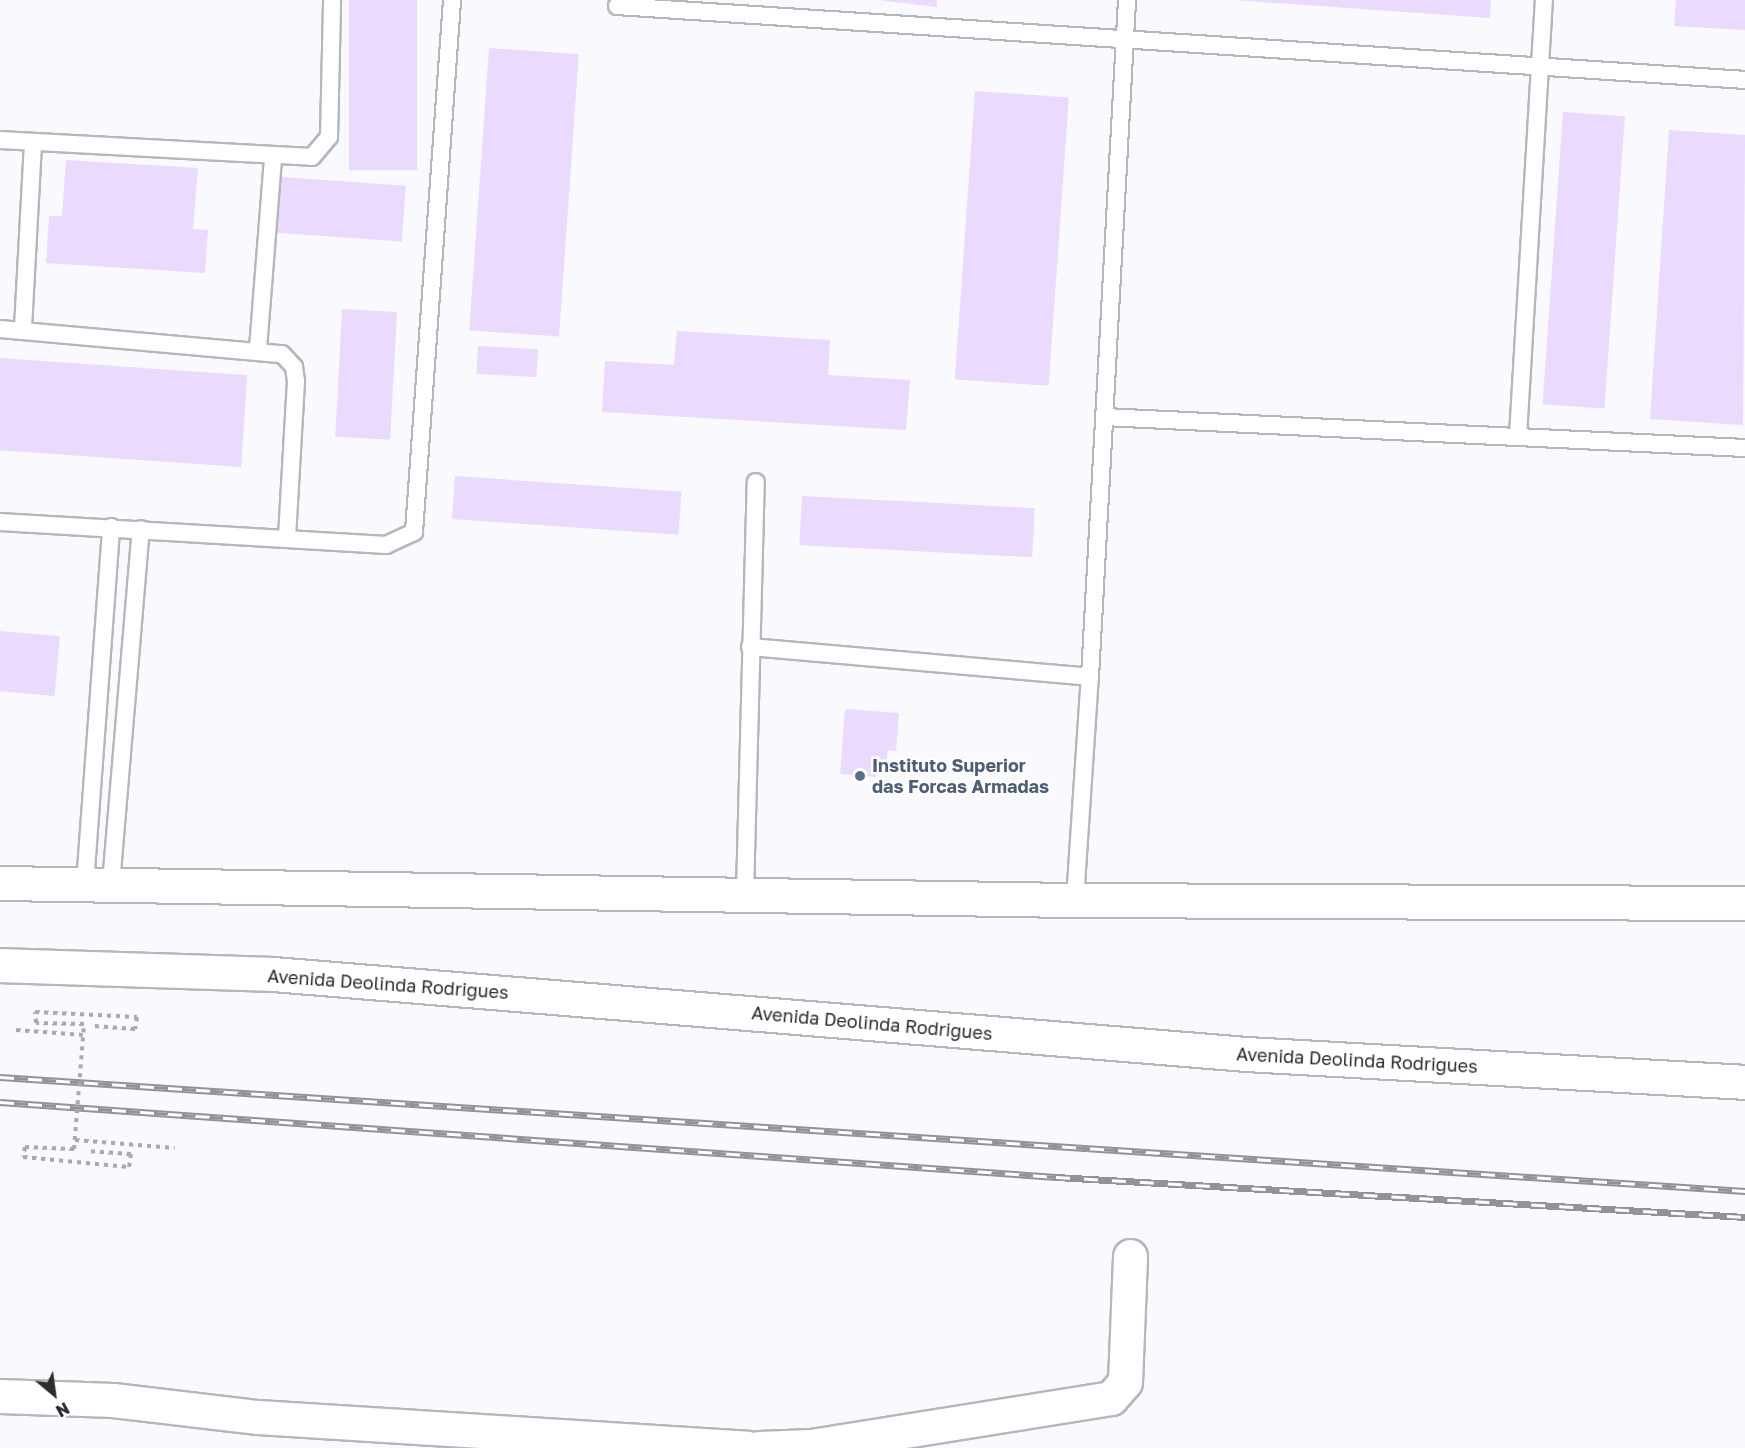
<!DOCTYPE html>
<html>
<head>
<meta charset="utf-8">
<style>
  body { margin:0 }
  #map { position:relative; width:1745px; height:1448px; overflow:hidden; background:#f9f9fe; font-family:"Golos Text",sans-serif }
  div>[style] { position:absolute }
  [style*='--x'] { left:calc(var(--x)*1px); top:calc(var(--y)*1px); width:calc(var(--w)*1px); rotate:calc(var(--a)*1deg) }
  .building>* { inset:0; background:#eadafe; transform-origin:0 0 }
  .path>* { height:4px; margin-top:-2px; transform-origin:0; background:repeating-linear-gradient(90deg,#aaaaae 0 4.5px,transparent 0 9px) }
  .roads { filter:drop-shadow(2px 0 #b6b6bc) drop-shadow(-2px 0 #b6b6bc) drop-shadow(0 2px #b6b6bc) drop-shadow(0 -2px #b6b6bc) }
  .lane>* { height:16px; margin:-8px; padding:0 8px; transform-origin:8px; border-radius:8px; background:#fff }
  .street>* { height:33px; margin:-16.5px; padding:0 16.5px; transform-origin:16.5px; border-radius:16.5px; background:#fff }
  .highway>* { height:33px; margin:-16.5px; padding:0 16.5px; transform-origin:16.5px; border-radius:16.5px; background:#fff }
  .rail>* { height:7px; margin-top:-3.5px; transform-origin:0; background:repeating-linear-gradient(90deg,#fff 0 14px,#939397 0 28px); box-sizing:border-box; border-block:2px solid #939397 }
  .path-bridge>* { height:4px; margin-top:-2px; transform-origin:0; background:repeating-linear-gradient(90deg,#aaaaae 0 4.5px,transparent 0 9px) }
  .dots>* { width:16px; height:16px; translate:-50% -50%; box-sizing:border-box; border:3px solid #fff; border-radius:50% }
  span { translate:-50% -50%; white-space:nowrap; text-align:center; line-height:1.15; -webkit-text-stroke:5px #fff; paint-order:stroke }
  .service-label { font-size:18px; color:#4e5e75; font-weight:700 }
  .left { translate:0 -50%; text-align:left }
  .street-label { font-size:18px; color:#2c2c2f }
  .north { position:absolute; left:24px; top:1364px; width:60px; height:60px; -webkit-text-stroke:4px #fff; paint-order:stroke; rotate:151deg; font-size:16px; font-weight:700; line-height:24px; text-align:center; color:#2c2c2f }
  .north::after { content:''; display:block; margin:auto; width:21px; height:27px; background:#2c2c2f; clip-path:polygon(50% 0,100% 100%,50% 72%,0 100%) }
</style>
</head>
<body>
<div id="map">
  <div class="building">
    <div style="left:349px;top:0;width:68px;height:170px"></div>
    <div style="clip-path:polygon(878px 0,937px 0,937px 7px)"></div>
    <div style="clip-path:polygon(1234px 0,1491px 0,1490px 18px)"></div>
    <div style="clip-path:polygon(1676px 0,1745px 0,1745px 30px,1674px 26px)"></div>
    <div style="left:489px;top:48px;width:90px;height:283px;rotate:4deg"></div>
    <div style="left:975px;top:91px;width:94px;height:289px;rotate:4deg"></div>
    <div style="left:1563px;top:112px;width:62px;height:293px;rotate:4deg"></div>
    <div style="clip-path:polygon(1669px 130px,1745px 135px,1743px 425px,1650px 419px)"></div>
    <div style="clip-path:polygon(66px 160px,198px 168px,193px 229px,208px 230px,205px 273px,46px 263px,49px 216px,62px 216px)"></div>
    <div style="left:281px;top:177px;width:125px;height:56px;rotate:4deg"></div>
    <div style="left:342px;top:309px;width:55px;height:128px;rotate:3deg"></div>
    <div style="clip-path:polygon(677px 331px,830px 340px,828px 375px,910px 380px,906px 430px,602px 412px,605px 361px,674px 365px)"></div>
    <div style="left:478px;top:346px;width:60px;height:28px;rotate:3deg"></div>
    <div style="left:0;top:358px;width:248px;height:92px;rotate:4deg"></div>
    <div style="left:455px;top:476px;width:227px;height:43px;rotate:4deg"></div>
    <div style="left:802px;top:496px;width:233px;height:49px;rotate:3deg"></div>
    <div style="left:0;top:631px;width:60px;height:60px;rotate:5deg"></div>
    <div style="clip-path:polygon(845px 709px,899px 713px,896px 751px,888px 750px,886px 767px,876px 766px,876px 777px,840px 774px)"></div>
  </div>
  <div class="path">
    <div style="--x:84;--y:1024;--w:48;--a:-178.8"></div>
    <div style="--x:36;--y:1023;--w:11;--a:-95"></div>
    <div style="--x:35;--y:1012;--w:102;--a:2.8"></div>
    <div style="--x:137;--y:1017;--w:12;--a:99"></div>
    <div style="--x:135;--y:1029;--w:41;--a:-175.8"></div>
    <div style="--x:16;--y:1030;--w:67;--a:4.3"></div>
    <div style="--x:75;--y:1140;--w:100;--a:4.6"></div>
    <div style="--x:74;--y:1149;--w:49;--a:-177.7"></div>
    <div style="--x:25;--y:1147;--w:10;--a:101"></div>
    <div style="--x:23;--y:1157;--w:106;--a:5.4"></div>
    <div style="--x:129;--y:1167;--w:13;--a:-81"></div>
    <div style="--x:131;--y:1154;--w:44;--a:-176.1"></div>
  </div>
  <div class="roads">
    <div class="lane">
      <div style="--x:617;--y:6;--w:1130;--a:3.75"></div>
      <div style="--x:0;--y:140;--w:312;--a:3.1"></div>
      <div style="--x:312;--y:157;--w:26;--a:-50"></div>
      <div style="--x:329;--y:137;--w:137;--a:-88.7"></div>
      <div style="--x:23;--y:328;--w:186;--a:-86.9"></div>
      <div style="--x:0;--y:329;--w:283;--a:5.1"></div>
      <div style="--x:282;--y:354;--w:18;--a:47"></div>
      <div style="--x:294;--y:367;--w:14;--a:82"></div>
      <div style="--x:296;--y:381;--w:156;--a:93.3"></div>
      <div style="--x:258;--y:349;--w:192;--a:-85.5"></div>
      <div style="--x:1104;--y:417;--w:642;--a:2.77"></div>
      <div style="--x:1518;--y:436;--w:437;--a:-86.6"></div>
      <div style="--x:0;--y:522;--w:387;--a:3.4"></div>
      <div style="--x:386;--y:545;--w:31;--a:-25"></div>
      <div style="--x:414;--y:532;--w:533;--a:-85.91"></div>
      <div style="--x:750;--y:647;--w:341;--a:5"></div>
      <div style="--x:1090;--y:677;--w:678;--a:-86.87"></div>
      <div style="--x:85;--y:884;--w:358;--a:-85.8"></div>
      <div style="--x:111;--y:884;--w:356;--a:-85.2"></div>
      <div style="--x:745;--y:893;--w:411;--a:-88.5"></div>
      <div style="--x:1075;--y:900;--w:224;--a:-86.2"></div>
    </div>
    <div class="street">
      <div style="--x:0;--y:1396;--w:113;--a:2"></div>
      <div style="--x:113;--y:1400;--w:146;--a:6.7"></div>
      <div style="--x:258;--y:1417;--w:490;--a:3.6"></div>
      <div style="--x:759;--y:1448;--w:52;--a:-2.2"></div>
      <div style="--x:811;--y:1446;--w:304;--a:-9.1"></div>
      <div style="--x:1111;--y:1398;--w:21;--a:-49"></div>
      <div style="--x:1125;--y:1382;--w:126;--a:-87.7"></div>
    </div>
    <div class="highway">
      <div style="--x:0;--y:883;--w:1075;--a:0.91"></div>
      <div style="--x:1075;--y:900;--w:670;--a:0.26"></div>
      <div style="--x:0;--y:965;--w:273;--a:1.9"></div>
      <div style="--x:273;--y:974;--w:976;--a:4.7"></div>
      <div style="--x:1246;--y:1054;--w:500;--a:3.2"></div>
    </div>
  </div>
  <div class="rail">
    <div style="--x:0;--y:1077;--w:1749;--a:3.74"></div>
    <div style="--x:0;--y:1102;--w:1059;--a:4.06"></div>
    <div style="--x:1056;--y:1177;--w:690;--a:3.32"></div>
  </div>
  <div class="path-bridge">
    <div style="--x:74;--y:1149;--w:125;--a:-85.4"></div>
  </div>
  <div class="dots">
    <div style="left:860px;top:776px;background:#5c6f8a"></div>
  </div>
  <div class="service-label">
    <span class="left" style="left:872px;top:776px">Instituto Superior<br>das Forcas Armadas</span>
  </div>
  <div class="street-label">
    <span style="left:388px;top:984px;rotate:4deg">Avenida Deolinda Rodrigues</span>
    <span style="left:872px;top:1023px;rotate:5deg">Avenida Deolinda Rodrigues</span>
    <span style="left:1357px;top:1060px;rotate:3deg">Avenida Deolinda Rodrigues</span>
  </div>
  <div class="north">N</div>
</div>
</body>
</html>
